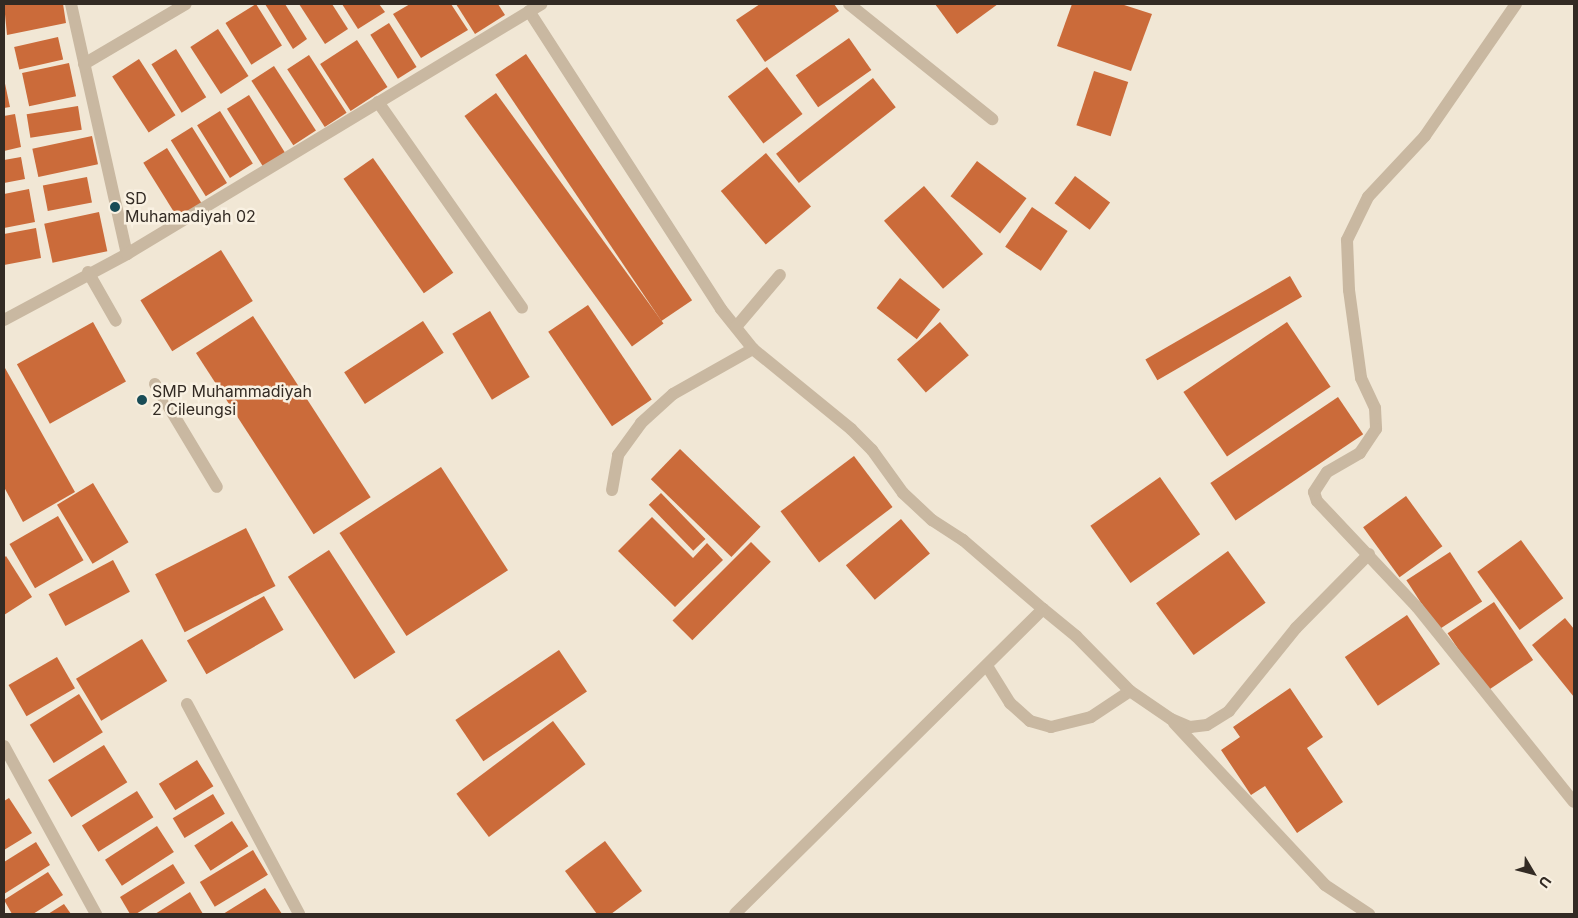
<!DOCTYPE html>
<html>
<head>
<meta charset="utf-8">
<style>
  body { margin:0 }
  #map { position:relative; width:1578px; height:918px; overflow:hidden; background:#f1e7d5; font-family:Inter,sans-serif }
  div>[style] { position:absolute }
  [style*='--x'] { left:calc(var(--x)*1px); top:calc(var(--y)*1px); width:calc(var(--w)*1px); rotate:calc(var(--a)*1deg) }
  .building>* { inset:0; background:#cb6b3a; transform-origin:0 0 }
  .service>* { height:12px; margin:-6px; padding:0 6px; transform-origin:6px; border-radius:6px; background:#c9b8a1 }
  .minor>* { height:12px; margin:-6px; padding:0 6px; transform-origin:6px; border-radius:6px; background:#c9b8a1 }
  .dots>* { width:14px; height:14px; translate:-50% -50%; box-sizing:border-box; border:2px solid #f9f1e2; border-radius:50% }
  span { translate:-50% -50%; white-space:nowrap; text-align:center; line-height:1.15; -webkit-text-stroke:5px #f9f1e2; paint-order:stroke }
  .poi-label { font-size:16px; color:#332b24 }
  .left { translate:0 -50%; text-align:left }
  .frame { position:absolute; inset:0; border:5px solid #332b24; pointer-events:none }
  .north { position:absolute; left:1508px; top:848px; width:50px; height:50px; -webkit-text-stroke:4px #f9f1e2; paint-order:stroke; rotate:127deg; font-size:14px; font-weight:700; line-height:20px; text-align:center; color:#332b24 }
  .north::after { content:''; display:block; margin:auto; width:18px; height:22px; background:#332b24; clip-path:polygon(50% 0,100% 100%,50% 72%,0 100%) }
</style>
</head>
<body>
<div id="map">
  <div class="building">
    <div style="clip-path:polygon(4px 4px,63px 4px,66px 23px,7px 35px)"></div>
    <div style="left:256px;top:4px;width:49px;height:36px;rotate:58deg"></div>
    <div style="clip-path:polygon(265px 4px,285px 4px,307px 39px,293px 49px)"></div>
    <div style="clip-path:polygon(299px 4px,332px 4px,348px 29px,325px 44px)"></div>
    <div style="clip-path:polygon(342px 4px,379px 4px,385px 12px,358px 29px)"></div>
    <div style="clip-path:polygon(410px 4px,451px 4px,468px 30px,421px 58px,393px 14px)"></div>
    <div style="clip-path:polygon(456px 4px,498px 4px,505px 15px,475px 34px)"></div>
    <div style="clip-path:polygon(760px 4px,834px 4px,839px 11px,765px 62px,736px 20px)"></div>
    <div style="clip-path:polygon(935px 4px,998px 4px,957px 34px)"></div>
    <div style="clip-path:polygon(1072px 4px,1121px 4px,1152px 14px,1131px 71px,1057px 46px)"></div>
    <div style="left:389px;top:23px;width:52px;height:22px;rotate:58deg"></div>
    <div style="left:218px;top:29px;width:56px;height:33px;rotate:57deg"></div>
    <div style="left:58px;top:37px;width:23px;height:45px;rotate:77deg"></div>
    <div style="left:849px;top:38px;width:39px;height:65px;rotate:55deg"></div>
    <div style="left:357px;top:40px;width:56px;height:44px;rotate:57deg"></div>
    <div style="left:176px;top:49px;width:57px;height:29px;rotate:58deg"></div>
    <div style="left:526px;top:54px;width:297px;height:37px;rotate:56deg"></div>
    <div style="left:309px;top:55px;width:69px;height:26px;rotate:57deg"></div>
    <div style="left:139px;top:59px;width:67px;height:32px;rotate:57deg"></div>
    <div style="left:69px;top:63px;width:34px;height:48px;rotate:78deg"></div>
    <div style="left:274px;top:66px;width:77px;height:27px;rotate:57deg"></div>
    <div style="left:767px;top:67px;width:59px;height:49px;rotate:53deg"></div>
    <div style="left:1094px;top:71px;width:36px;height:57px;rotate:18deg"></div>
    <div style="left:873px;top:78px;width:37px;height:123px;rotate:52deg"></div>
    <div style="clip-path:polygon(4px 79px,10px 107px,4px 108px)"></div>
    <div style="left:496px;top:93px;width:285px;height:39px;rotate:54deg"></div>
    <div style="left:249px;top:95px;width:68px;height:26px;rotate:58deg"></div>
    <div style="left:78px;top:106px;width:24px;height:52px;rotate:81deg"></div>
    <div style="left:220px;top:111px;width:62px;height:27px;rotate:58deg"></div>
    <div style="clip-path:polygon(15px 114px,21px 147px,4px 151px,4px 116px)"></div>
    <div style="left:192px;top:127px;width:66px;height:25px;rotate:58deg"></div>
    <div style="left:92px;top:136px;width:29px;height:61px;rotate:78deg"></div>
    <div style="left:167px;top:148px;width:65px;height:28px;rotate:58deg"></div>
    <div style="left:766px;top:153px;width:70px;height:59px;rotate:50deg"></div>
    <div style="clip-path:polygon(21px 157px,25px 179px,4px 183px,4px 160px)"></div>
    <div style="left:373px;top:158px;width:140px;height:36px;rotate:55deg"></div>
    <div style="left:977px;top:161px;width:62px;height:44px;rotate:37deg"></div>
    <div style="left:1075px;top:176px;width:44px;height:34px;rotate:37deg"></div>
    <div style="left:87px;top:177px;width:26px;height:45px;rotate:79deg"></div>
    <div style="left:924px;top:186px;width:90px;height:53px;rotate:49deg"></div>
    <div style="clip-path:polygon(29px 189px,35px 222px,4px 228px,4px 194px)"></div>
    <div style="left:1032px;top:207px;width:43px;height:48px;rotate:34deg"></div>
    <div style="left:99px;top:212px;width:40px;height:56px;rotate:78deg"></div>
    <div style="clip-path:polygon(36px 228px,41px 258px,4px 265px,4px 234px)"></div>
    <div style="left:221px;top:250px;width:60px;height:95px;rotate:58deg"></div>
    <div style="left:1290px;top:276px;width:24px;height:167px;rotate:60deg"></div>
    <div style="left:900px;top:278px;width:51px;height:38px;rotate:38deg"></div>
    <div style="left:588px;top:305px;width:114px;height:48px;rotate:56deg"></div>
    <div style="left:490px;top:311px;width:77px;height:44px;rotate:59deg"></div>
    <div style="left:253px;top:316px;width:216px;height:68px;rotate:57deg"></div>
    <div style="left:423px;top:321px;width:38px;height:94px;rotate:57deg"></div>
    <div style="left:93px;top:322px;width:68px;height:87px;rotate:61deg"></div>
    <div style="left:940px;top:322px;width:44px;height:57px;rotate:49deg"></div>
    <div style="left:1287px;top:322px;width:78px;height:125px;rotate:56deg"></div>
    <div style="clip-path:polygon(5px 368px,75px 492px,23px 522px,4px 487px)"></div>
    <div style="left:1338px;top:397px;width:45px;height:154px;rotate:56deg"></div>
    <div style="left:680px;top:449px;width:112px;height:42px;rotate:44deg"></div>
    <div style="left:854px;top:456px;width:64px;height:92px;rotate:53deg"></div>
    <div style="left:441px;top:467px;width:123px;height:121px;rotate:57deg"></div>
    <div style="left:1160px;top:477px;width:70px;height:85px;rotate:55deg"></div>
    <div style="left:93px;top:483px;width:69px;height:42px;rotate:59deg"></div>
    <div style="left:661px;top:493px;width:64px;height:17px;rotate:46deg"></div>
    <div style="left:1406px;top:496px;width:62px;height:53px;rotate:54deg"></div>
    <div style="left:58px;top:516px;width:51px;height:56px;rotate:60deg"></div>
    <div style="clip-path:polygon(652px 517px,693px 558px,707px 543px,723px 560px,675px 607px,618px 551px)"></div>
    <div style="left:901px;top:519px;width:45px;height:72px;rotate:50deg"></div>
    <div style="left:246px;top:528px;width:65px;height:102px;rotate:63deg"></div>
    <div style="left:1521px;top:540px;width:72px;height:54px;rotate:54deg"></div>
    <div style="left:751px;top:542px;width:28px;height:111px;rotate:45deg"></div>
    <div style="left:329px;top:550px;width:122px;height:49px;rotate:57deg"></div>
    <div style="left:1228px;top:551px;width:64px;height:89px;rotate:54deg"></div>
    <div style="left:1450px;top:552px;width:59px;height:52px;rotate:57deg"></div>
    <div style="clip-path:polygon(6px 556px,32px 597px,4px 615px,4px 558px)"></div>
    <div style="left:113px;top:560px;width:36px;height:73px;rotate:62deg"></div>
    <div style="left:264px;top:596px;width:39px;height:89px;rotate:60deg"></div>
    <div style="left:1494px;top:602px;width:70px;height:56px;rotate:56deg"></div>
    <div style="left:1407px;top:615px;width:59px;height:75px;rotate:56deg"></div>
    <div style="clip-path:polygon(1565px 618px,1574px 629px,1574px 697px,1532px 645px)"></div>
    <div style="left:142px;top:639px;width:49px;height:77px;rotate:59deg"></div>
    <div style="left:559px;top:650px;width:50px;height:125px;rotate:56deg"></div>
    <div style="left:57px;top:657px;width:36px;height:56px;rotate:60deg"></div>
    <div style="clip-path:polygon(1290px 688px,1323px 737px,1307px 748px,1343px 802px,1297px 833px,1265px 786px,1251px 795px,1221px 750px,1240px 737px,1233px 727px)"></div>
    <div style="left:79px;top:694px;width:45px;height:58px;rotate:58deg"></div>
    <div style="left:553px;top:721px;width:54px;height:121px;rotate:53deg"></div>
    <div style="left:104px;top:745px;width:44px;height:66px;rotate:58deg"></div>
    <div style="left:197px;top:760px;width:31px;height:45px;rotate:58deg"></div>
    <div style="left:137px;top:791px;width:31px;height:65px;rotate:58deg"></div>
    <div style="left:213px;top:794px;width:23px;height:47px;rotate:59deg"></div>
    <div style="clip-path:polygon(9px 798px,32px 833px,4px 850px,4px 801px)"></div>
    <div style="left:232px;top:821px;width:30px;height:45px;rotate:57deg"></div>
    <div style="left:157px;top:826px;width:31px;height:62px;rotate:57deg"></div>
    <div style="clip-path:polygon(605px 841px,642px 891px,611px 914px,597px 914px,565px 871px)"></div>
    <div style="clip-path:polygon(36px 842px,50px 865px,4px 894px,4px 862px)"></div>
    <div style="left:253px;top:850px;width:29px;height:62px;rotate:59deg"></div>
    <div style="clip-path:polygon(173px 864px,185px 883px,136px 914px,130px 914px,120px 897px)"></div>
    <div style="clip-path:polygon(48px 872px,63px 895px,33px 914px,12px 914px,4px 900px)"></div>
    <div style="clip-path:polygon(265px 888px,282px 914px,223px 914px)"></div>
    <div style="clip-path:polygon(190px 892px,203px 914px,155px 914px)"></div>
    <div style="clip-path:polygon(64px 904px,71px 914px,48px 914px)"></div>
  </div>
  <div class="service">
    <div style="--x:88;--y:272;--w:56;--a:60.3"></div>
    <div style="--x:155;--y:384;--w:120;--a:59"></div>
    <div style="--x:987;--y:666;--w:44;--a:58.1"></div>
    <div style="--x:1010;--y:703;--w:27;--a:42"></div>
    <div style="--x:1030;--y:721;--w:22;--a:16"></div>
    <div style="--x:1051;--y:727;--w:41;--a:-14"></div>
    <div style="--x:1091;--y:717;--w:47;--a:-33.7"></div>
  </div>
  <div class="minor">
    <div style="--x:71;--y:4;--w:256;--a:77.4"></div>
    <div style="--x:849;--y:4;--w:184;--a:38.8"></div>
    <div style="--x:1516;--y:4;--w:160;--a:124.6"></div>
    <div style="--x:1425;--y:136;--w:83;--a:133.1"></div>
    <div style="--x:1368;--y:197;--w:48;--a:116"></div>
    <div style="--x:1347;--y:240;--w:50;--a:87.7"></div>
    <div style="--x:1349;--y:290;--w:89;--a:82.2"></div>
    <div style="--x:1361;--y:378;--w:33;--a:65"></div>
    <div style="--x:1375;--y:408;--w:21;--a:87"></div>
    <div style="--x:1376;--y:429;--w:29;--a:124"></div>
    <div style="--x:1360;--y:453;--w:38;--a:150"></div>
    <div style="--x:1327;--y:472;--w:24;--a:123"></div>
    <div style="--x:1314;--y:492;--w:9;--a:72"></div>
    <div style="--x:1317;--y:501;--w:146;--a:46.7"></div>
    <div style="--x:1417;--y:607;--w:250;--a:51.2"></div>
    <div style="--x:529;--y:11;--w:354;--a:57.2"></div>
    <div style="--x:721;--y:309;--w:51;--a:51.3"></div>
    <div style="--x:753;--y:349;--w:127;--a:39.2"></div>
    <div style="--x:851;--y:429;--w:30;--a:45"></div>
    <div style="--x:872;--y:450;--w:53;--a:54.2"></div>
    <div style="--x:903;--y:493;--w:40;--a:43"></div>
    <div style="--x:932;--y:520;--w:37;--a:33"></div>
    <div style="--x:963;--y:540;--w:106;--a:40.8"></div>
    <div style="--x:1043;--y:609;--w:433;--a:135.3"></div>
    <div style="--x:84;--y:64;--w:118;--a:-30.5"></div>
    <div style="--x:378;--y:102;--w:251;--a:55"></div>
    <div style="--x:4;--y:320;--w:140;--a:-28.2"></div>
    <div style="--x:127;--y:254;--w:484;--a:-31.1"></div>
    <div style="--x:736;--y:327;--w:68;--a:-49.8"></div>
    <div style="--x:612;--y:490;--w:36;--a:-80"></div>
    <div style="--x:618;--y:455;--w:39;--a:-54"></div>
    <div style="--x:641;--y:423;--w:43;--a:-42.2"></div>
    <div style="--x:673;--y:394;--w:92;--a:-29.4"></div>
    <div style="--x:1043;--y:609;--w:43;--a:39.3"></div>
    <div style="--x:1076;--y:636;--w:77;--a:45.5"></div>
    <div style="--x:1130;--y:691;--w:50;--a:34.3"></div>
    <div style="--x:1171;--y:719;--w:21;--a:23"></div>
    <div style="--x:1190;--y:727;--w:17;--a:-7"></div>
    <div style="--x:1207;--y:725;--w:26;--a:-32"></div>
    <div style="--x:1229;--y:711;--w:107;--a:-51.1"></div>
    <div style="--x:1296;--y:628;--w:104;--a:-45.4"></div>
    <div style="--x:187;--y:704;--w:238;--a:61.9"></div>
    <div style="--x:1174;--y:723;--w:221;--a:47"></div>
    <div style="--x:1325;--y:885;--w:53;--a:33.4"></div>
    <div style="--x:4;--y:746;--w:192;--a:61.3"></div>
  </div>
  <div class="dots">
    <div style="left:115px;top:207px;background:#194c56"></div>
    <div style="left:142px;top:400px;background:#194c56"></div>
  </div>
  <div class="poi-label">
    <span class="left" style="left:125px;top:207px">SD<br>Muhamadiyah 02</span>
    <span class="left" style="left:152px;top:400px">SMP Muhammadiyah<br>2 Cileungsi</span>
  </div>
  <div class="frame"></div>
  <div class="north">U</div>
</div>
</body>
</html>
